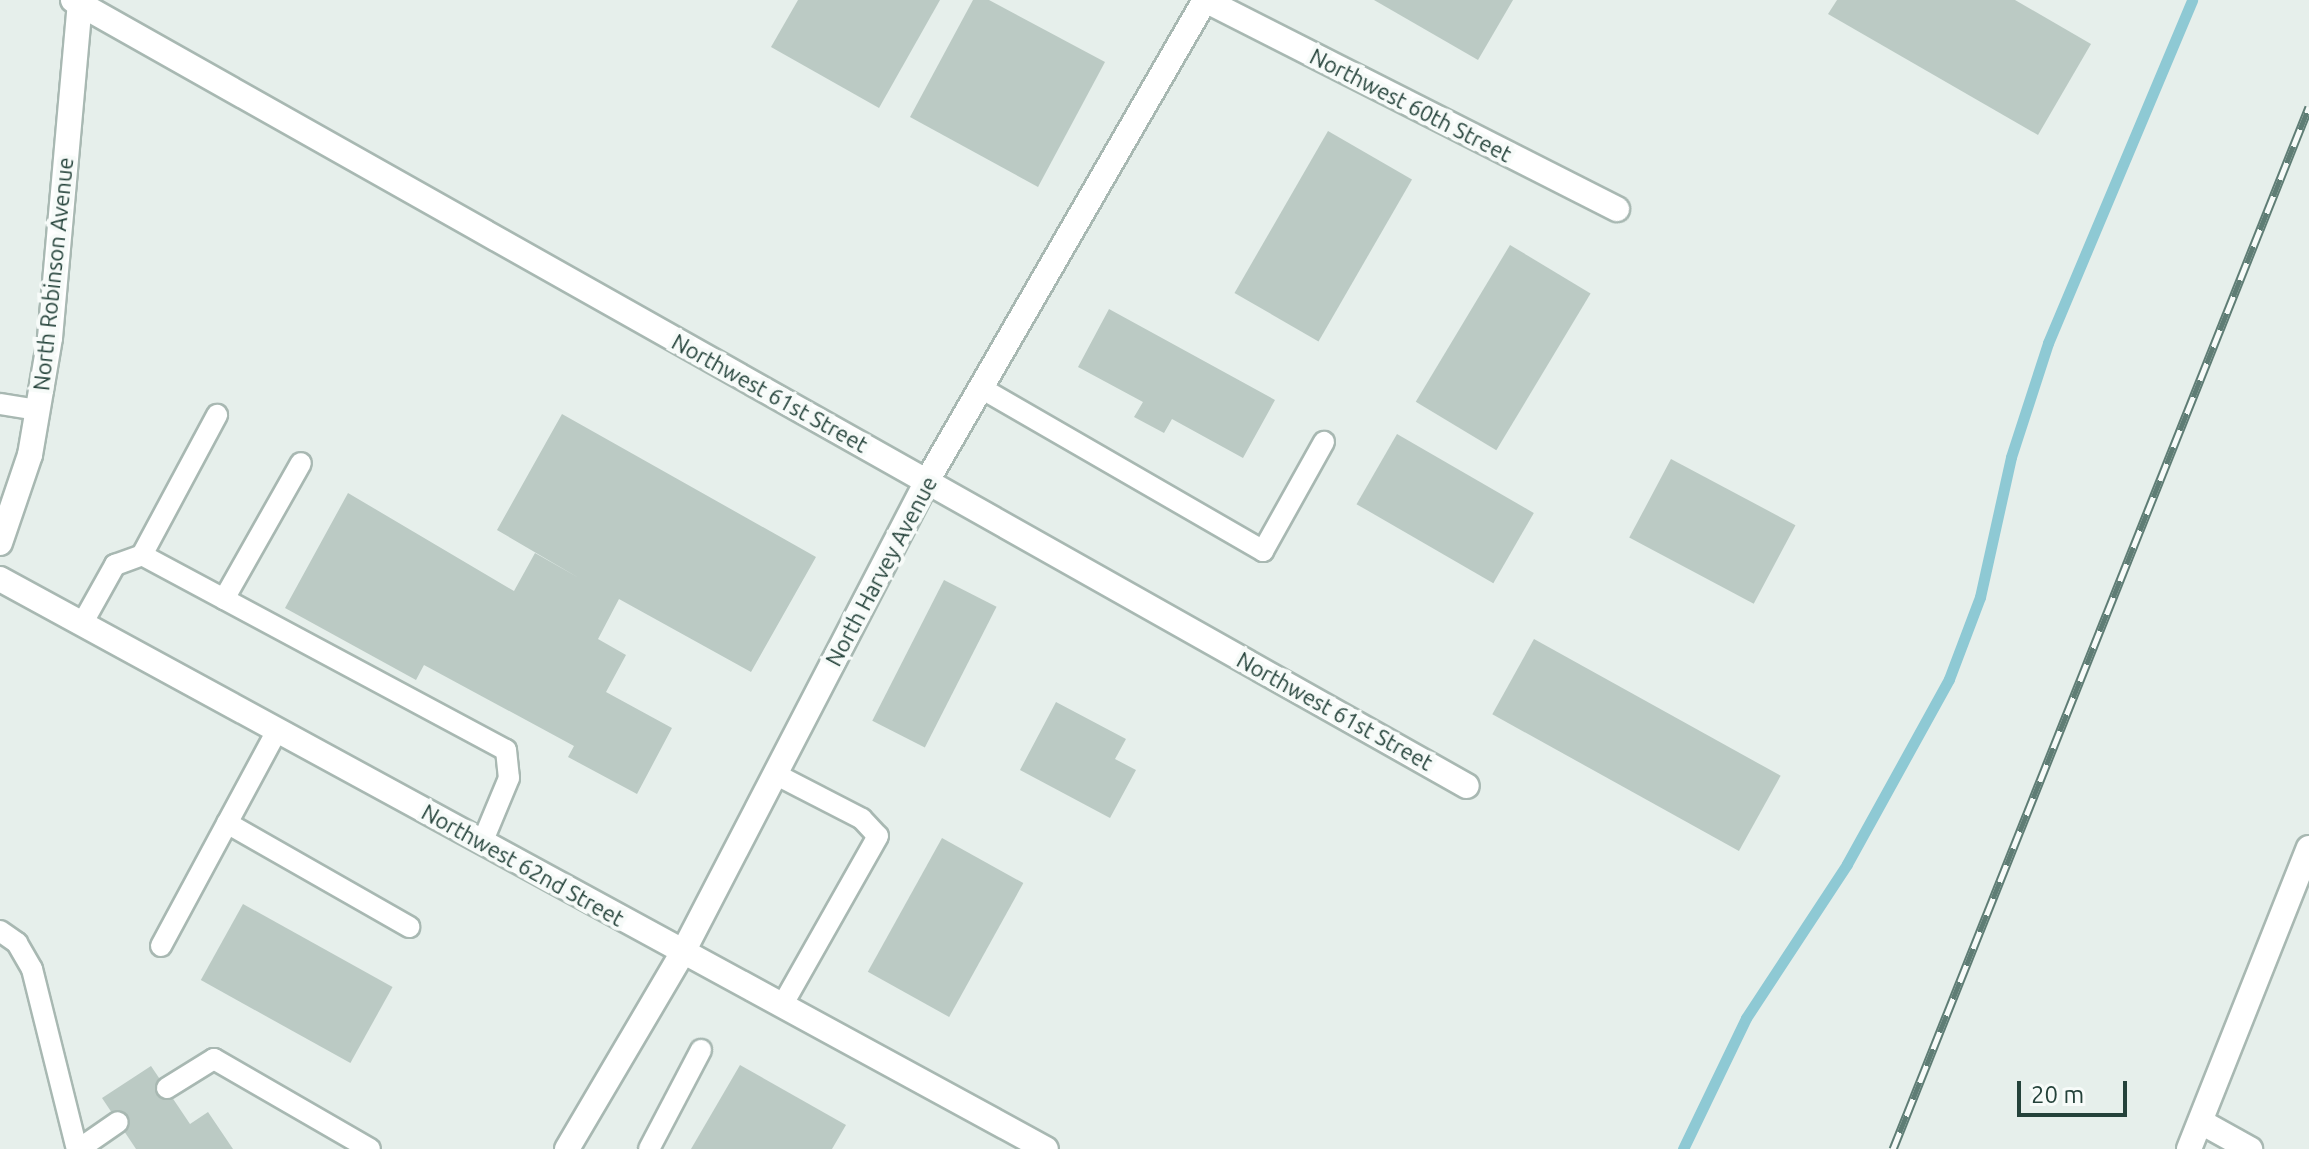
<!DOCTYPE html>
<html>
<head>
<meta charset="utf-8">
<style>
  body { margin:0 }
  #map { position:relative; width:2309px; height:1149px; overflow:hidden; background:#e6efeb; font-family:Ubuntu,sans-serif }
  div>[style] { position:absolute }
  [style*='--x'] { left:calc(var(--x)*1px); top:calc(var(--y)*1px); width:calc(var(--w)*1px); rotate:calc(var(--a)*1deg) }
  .stream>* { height:11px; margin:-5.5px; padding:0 5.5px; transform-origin:5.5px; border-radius:5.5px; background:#8ec9d4 }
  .building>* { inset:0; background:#bbcac4; transform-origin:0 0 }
  .roads { filter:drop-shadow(2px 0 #a8b8b2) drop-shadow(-2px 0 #a8b8b2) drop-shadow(0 2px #a8b8b2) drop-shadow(0 -2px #a8b8b2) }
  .service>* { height:20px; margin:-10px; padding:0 10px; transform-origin:10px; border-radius:10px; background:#fff }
  .minor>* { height:24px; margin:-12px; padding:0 12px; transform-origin:12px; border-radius:12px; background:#fff }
  .tertiary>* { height:24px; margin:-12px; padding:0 12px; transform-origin:12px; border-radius:12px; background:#fff }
  .rail>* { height:9px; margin-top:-4.5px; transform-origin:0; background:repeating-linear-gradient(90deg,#f7fbf9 0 18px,#5f7d75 0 36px); box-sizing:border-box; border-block:2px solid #5f7d75 }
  span { translate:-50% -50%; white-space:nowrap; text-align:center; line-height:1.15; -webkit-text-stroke:8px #f7fbf9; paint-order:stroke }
  .street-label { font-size:22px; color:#24423a }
  .scale { position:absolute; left:2017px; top:1081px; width:110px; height:36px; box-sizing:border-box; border:4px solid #24423a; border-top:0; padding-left:10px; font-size:24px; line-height:28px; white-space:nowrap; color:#24423a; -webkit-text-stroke:6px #f7fbf9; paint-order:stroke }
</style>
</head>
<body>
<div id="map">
  <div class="stream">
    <div style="--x:1683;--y:1149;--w:145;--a:-64.3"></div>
    <div style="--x:1746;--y:1018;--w:184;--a:-56.7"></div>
    <div style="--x:1847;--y:864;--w:211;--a:-61.1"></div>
    <div style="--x:1949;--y:679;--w:88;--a:-69.3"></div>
    <div style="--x:1980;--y:597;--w:143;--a:-77.5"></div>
    <div style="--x:2011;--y:457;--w:120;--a:-72"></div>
    <div style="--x:2048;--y:343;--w:372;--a:-67.2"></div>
  </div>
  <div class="building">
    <div style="clip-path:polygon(798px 0,940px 0,879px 108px,771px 47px)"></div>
    <div style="clip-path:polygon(973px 0,989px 0,1105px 62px,1038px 187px,910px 117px)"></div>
    <div style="clip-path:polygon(1374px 0,1513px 0,1478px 60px)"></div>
    <div style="clip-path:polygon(1837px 0,2015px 0,2091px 44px,2038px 135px,1828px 14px)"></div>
    <div style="left:1328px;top:131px;width:97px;height:187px;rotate:30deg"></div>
    <div style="left:1510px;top:245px;width:94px;height:183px;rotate:31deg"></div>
    <div style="clip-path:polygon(1109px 309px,1275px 400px,1243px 458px,1172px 419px,1164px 433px,1134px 417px,1143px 402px,1078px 367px)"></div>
    <div style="clip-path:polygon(562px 414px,816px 557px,751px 672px,619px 599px,598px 639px,626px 655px,606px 692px,672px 728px,637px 794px,568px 757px,574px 746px,424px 665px,416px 680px,285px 608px,348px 493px,514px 591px,535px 553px,579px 578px,497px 530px)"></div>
    <div style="left:1397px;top:434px;width:158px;height:81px;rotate:30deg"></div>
    <div style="left:1671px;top:459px;width:141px;height:89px;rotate:28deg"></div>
    <div style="left:944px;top:580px;width:59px;height:158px;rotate:27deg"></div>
    <div style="left:1534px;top:639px;width:282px;height:86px;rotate:29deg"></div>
    <div style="clip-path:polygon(1056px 702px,1126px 739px,1115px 759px,1136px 770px,1110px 818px,1020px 770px)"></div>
    <div style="left:942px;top:838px;width:93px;height:153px;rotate:29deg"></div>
    <div style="left:243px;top:904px;width:171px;height:87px;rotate:29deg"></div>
    <div style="clip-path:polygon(740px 1065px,846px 1125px,832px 1149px,691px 1149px)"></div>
    <div style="clip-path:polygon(151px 1066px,190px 1124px,208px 1112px,233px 1149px,136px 1149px,102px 1098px)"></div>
  </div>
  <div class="roads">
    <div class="service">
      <div style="--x:981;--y:388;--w:326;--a:30"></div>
      <div style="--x:1263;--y:551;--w:125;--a:-60.8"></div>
      <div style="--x:0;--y:404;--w:38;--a:9"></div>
      <div style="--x:142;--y:555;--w:159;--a:-61.8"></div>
      <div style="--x:224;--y:599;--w:156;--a:-60.5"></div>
      <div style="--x:82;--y:624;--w:68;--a:-60.8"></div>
      <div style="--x:115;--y:565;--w:29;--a:-20"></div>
      <div style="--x:142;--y:555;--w:413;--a:28.2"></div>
      <div style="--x:506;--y:750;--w:28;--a:84"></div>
      <div style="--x:509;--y:778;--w:70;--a:112.6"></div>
      <div style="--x:775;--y:774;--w:98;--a:27.3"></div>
      <div style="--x:862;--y:819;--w:23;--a:47"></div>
      <div style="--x:878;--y:836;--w:195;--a:119.5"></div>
      <div style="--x:227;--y:823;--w:210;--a:29.7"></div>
      <div style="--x:0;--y:931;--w:21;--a:35"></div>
      <div style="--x:17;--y:943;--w:30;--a:60"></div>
      <div style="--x:32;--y:969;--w:186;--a:76"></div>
      <div style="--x:161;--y:946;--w:244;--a:-61.7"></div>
      <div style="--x:167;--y:1088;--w:55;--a:-31.7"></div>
      <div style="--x:214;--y:1059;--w:180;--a:30"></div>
      <div style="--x:79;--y:1149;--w:47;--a:-34.7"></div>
      <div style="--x:649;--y:1149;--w:112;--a:-62.3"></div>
    </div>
    <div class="minor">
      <div style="--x:73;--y:0;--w:1600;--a:29.42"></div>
      <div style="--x:1205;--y:0;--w:462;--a:26.9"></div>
      <div style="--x:0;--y:579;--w:1191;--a:28.59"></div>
      <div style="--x:2203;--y:1123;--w:54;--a:29"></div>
      <div style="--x:567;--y:1149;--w:229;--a:-59.5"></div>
      <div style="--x:683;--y:952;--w:530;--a:-62.61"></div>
      <div style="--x:927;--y:481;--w:556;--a:-59.97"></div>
      <div style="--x:2189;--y:1149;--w:324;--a:-68.3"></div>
    </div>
    <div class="tertiary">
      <div style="--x:0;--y:543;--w:93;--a:-71.2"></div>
      <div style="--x:30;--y:455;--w:119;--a:-80.3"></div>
      <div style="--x:50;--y:338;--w:339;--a:-84.9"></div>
    </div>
  </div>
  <div class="rail">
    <div style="--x:1893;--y:1149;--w:1122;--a:-68.24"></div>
  </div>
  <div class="street-label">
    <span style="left:1411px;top:105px;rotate:27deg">Northwest 60th Street</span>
    <span style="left:53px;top:274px;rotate:-84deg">North Robinson Avenue</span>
    <span style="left:770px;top:393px;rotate:29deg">Northwest 61st Street</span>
    <span style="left:881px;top:571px;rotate:-62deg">North Harvey Avenue</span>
    <span style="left:1335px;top:711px;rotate:29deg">Northwest 61st Street</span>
    <span style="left:523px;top:865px;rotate:29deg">Northwest 62nd Street</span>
  </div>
  <div class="scale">20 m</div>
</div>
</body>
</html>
